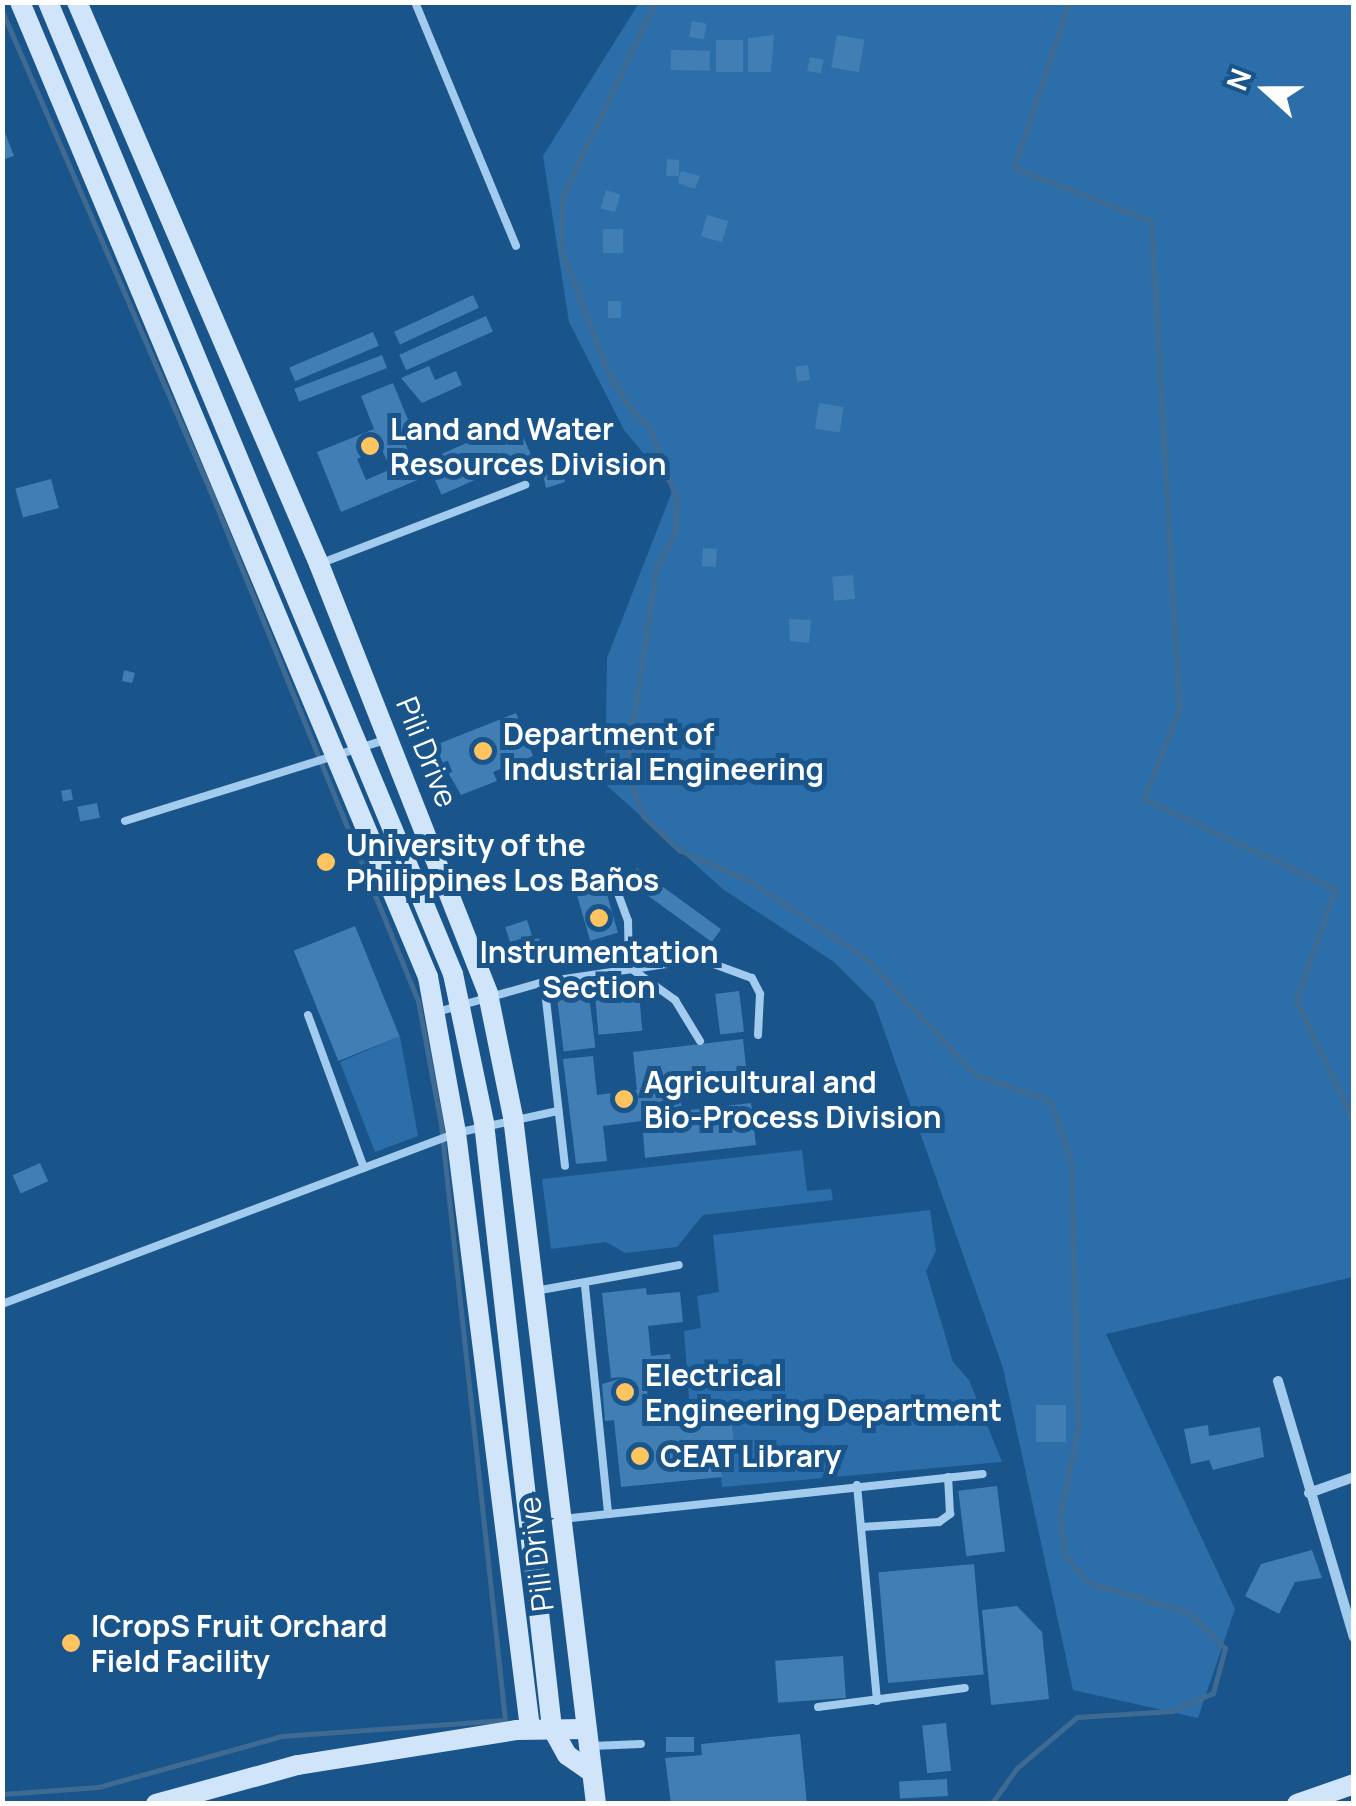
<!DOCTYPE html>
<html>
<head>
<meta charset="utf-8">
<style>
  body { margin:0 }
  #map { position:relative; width:1356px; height:1806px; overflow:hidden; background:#19548b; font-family:Manrope,sans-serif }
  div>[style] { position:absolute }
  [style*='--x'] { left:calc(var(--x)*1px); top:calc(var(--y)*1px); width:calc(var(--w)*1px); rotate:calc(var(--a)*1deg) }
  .green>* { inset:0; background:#2b6ea9 }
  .stream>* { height:5px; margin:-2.5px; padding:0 2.5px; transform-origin:2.5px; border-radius:2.5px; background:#3f6b92 }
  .building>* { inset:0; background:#417eb3; transform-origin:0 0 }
  .lane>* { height:8px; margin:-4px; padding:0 4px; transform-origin:4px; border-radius:4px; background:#a3cbee }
  .street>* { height:10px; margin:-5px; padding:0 5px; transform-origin:5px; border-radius:5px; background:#a3cbee }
  .secondary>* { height:20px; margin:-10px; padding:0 10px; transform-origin:10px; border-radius:10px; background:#d0e5fa }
  .dots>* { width:28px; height:28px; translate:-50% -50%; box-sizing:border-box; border:5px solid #19548b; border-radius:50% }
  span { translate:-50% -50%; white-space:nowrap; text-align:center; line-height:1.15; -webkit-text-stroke:10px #19548b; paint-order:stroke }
  .poi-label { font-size:30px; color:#fff; font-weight:700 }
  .left { translate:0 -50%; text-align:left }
  .street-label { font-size:30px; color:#fff }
  .frame { position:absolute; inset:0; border:5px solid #fff; pointer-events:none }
  .north { position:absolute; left:1216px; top:40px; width:100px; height:100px; -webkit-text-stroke:8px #19548b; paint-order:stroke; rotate:291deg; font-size:28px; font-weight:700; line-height:40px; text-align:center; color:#fff }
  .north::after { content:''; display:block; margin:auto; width:35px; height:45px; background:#fff; clip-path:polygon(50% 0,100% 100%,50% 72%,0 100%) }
</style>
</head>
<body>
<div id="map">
  <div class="green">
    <div style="clip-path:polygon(639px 3px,1353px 3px,1353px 1277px,1106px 1334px,1235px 1609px,1198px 1718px,1073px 1690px,1003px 1368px,874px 1002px,834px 962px,724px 890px,605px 784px,607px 658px,673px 489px,624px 430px,569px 322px,543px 156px)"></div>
    <div style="clip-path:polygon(400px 1036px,418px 1136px,375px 1152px,340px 1062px)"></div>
    <div style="clip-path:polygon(802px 1150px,807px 1191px,831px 1189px,833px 1200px,703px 1215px,677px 1247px,625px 1253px,606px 1242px,551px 1249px,542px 1179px)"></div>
    <div style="clip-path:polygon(930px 1210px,936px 1251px,926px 1271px,953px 1362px,969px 1380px,1002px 1462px,722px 1487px,719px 1455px,735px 1453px,732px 1425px,718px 1426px,716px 1411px,690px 1414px,684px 1331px,701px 1328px,697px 1296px,719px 1292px,713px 1235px)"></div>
  </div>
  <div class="stream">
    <div style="--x:655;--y:2;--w:217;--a:115.4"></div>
    <div style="--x:562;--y:198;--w:51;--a:91.1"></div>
    <div style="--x:561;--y:249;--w:126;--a:69.1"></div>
    <div style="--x:606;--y:367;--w:41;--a:60.9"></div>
    <div style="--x:626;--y:403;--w:35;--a:46"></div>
    <div style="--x:650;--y:428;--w:78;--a:69.7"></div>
    <div style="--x:677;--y:501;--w:32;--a:94"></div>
    <div style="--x:675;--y:533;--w:41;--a:117.8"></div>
    <div style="--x:656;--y:569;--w:201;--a:98.6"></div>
    <div style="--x:626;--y:768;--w:51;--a:70.5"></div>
    <div style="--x:643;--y:816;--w:50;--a:43.4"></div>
    <div style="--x:679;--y:850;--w:80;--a:23.7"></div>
    <div style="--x:752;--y:882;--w:135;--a:33.8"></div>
    <div style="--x:864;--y:957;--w:163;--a:46.5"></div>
    <div style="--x:976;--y:1075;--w:78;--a:19.4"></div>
    <div style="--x:1050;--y:1101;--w:64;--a:70.7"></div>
    <div style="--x:1071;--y:1161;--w:267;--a:88.5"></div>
    <div style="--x:1078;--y:1428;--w:90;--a:101.6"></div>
    <div style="--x:1060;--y:1516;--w:40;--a:82.9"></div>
    <div style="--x:1065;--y:1556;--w:36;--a:48"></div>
    <div style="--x:1089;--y:1583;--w:103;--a:16.3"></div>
    <div style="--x:1188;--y:1612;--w:52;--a:44.2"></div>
    <div style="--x:1225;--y:1648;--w:47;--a:104.9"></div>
    <div style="--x:1213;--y:1693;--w:45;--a:156.3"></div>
    <div style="--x:1172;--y:1711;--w:95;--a:176.4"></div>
    <div style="--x:1077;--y:1717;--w:79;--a:139.6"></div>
    <div style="--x:1017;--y:1768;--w:44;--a:125.8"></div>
    <div style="--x:1069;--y:2;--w:175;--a:108.3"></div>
    <div style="--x:1014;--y:168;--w:147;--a:21.1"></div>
    <div style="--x:1151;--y:221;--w:489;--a:86.7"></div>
    <div style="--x:1179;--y:709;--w:97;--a:111.3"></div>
    <div style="--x:1144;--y:799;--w:211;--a:25.2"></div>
    <div style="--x:1335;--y:889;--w:119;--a:109.2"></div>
    <div style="--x:1296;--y:1001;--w:134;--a:64.4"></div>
    <div style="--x:2;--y:11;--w:520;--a:66.54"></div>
    <div style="--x:209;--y:488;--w:554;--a:67.83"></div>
    <div style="--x:418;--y:1001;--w:126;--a:79.5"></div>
    <div style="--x:441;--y:1125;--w:598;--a:83.86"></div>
    <div style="--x:505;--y:1720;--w:224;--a:175.9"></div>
    <div style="--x:282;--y:1736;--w:191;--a:164.5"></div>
    <div style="--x:98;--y:1787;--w:96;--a:175.8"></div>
  </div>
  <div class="building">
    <div style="left:692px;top:21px;width:15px;height:16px;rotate:11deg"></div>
    <div style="clip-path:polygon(774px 35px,771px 72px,748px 72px,748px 38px)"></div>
    <div style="left:837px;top:35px;width:28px;height:33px;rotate:10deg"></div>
    <div style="left:716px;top:40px;width:27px;height:32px"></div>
    <div style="left:671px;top:50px;width:39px;height:20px;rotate:1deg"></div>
    <div style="left:810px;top:57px;width:14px;height:14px;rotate:12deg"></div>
    <div style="clip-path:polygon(2px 125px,14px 156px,2px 160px)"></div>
    <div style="clip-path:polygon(667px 159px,679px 160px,679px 176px,681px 171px,700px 176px,695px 189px,678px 183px,679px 176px,666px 176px)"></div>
    <div style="left:606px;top:190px;width:15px;height:19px;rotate:16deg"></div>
    <div style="left:707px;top:215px;width:22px;height:22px;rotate:16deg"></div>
    <div style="left:603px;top:229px;width:20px;height:24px"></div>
    <div style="left:473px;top:295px;width:14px;height:87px;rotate:65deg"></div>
    <div style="left:608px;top:301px;width:13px;height:17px"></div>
    <div style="left:486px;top:316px;width:17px;height:95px;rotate:66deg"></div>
    <div style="left:373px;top:332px;width:15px;height:91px;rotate:67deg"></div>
    <div style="left:382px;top:355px;width:14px;height:94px;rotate:69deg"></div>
    <div style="left:808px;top:365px;width:15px;height:13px;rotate:82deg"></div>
    <div style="clip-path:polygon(429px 366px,435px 380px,456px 371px,462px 385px,422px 403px,401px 378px)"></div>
    <div style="clip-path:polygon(evenodd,393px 383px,416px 439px,405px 443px,420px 479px,341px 512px,317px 452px,374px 429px,361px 396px,393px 383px,381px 448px,391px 469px,366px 480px,357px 459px,381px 448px)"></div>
    <div style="left:819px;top:403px;width:25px;height:26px;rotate:9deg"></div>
    <div style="left:516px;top:421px;width:37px;height:98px;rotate:66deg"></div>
    <div style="clip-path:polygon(585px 460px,587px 472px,572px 476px,568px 463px)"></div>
    <div style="clip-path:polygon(563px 472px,565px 482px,546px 488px,543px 474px)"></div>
    <div style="left:51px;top:479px;width:30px;height:37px;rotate:75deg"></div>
    <div style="left:703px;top:548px;width:14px;height:18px;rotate:4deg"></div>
    <div style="left:853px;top:575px;width:24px;height:21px;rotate:85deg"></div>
    <div style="clip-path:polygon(789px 619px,811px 620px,809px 643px,790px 641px)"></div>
    <div style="clip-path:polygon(124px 670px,135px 673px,132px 683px,122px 681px)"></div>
    <div style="clip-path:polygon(516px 713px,533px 756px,493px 772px,497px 781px,461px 795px,433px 746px)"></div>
    <div style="left:71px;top:789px;width:11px;height:10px;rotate:80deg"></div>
    <div style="left:97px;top:803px;width:15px;height:20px;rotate:79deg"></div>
    <div style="left:637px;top:868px;width:104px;height:16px;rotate:36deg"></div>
    <div style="left:602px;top:877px;width:58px;height:29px;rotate:74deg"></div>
    <div style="left:527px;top:920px;width:16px;height:23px;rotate:72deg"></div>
    <div style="left:355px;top:926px;width:119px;height:66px;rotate:68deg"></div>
    <div style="left:539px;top:938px;width:16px;height:14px;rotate:76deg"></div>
    <div style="left:588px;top:987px;width:61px;height:32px;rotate:83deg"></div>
    <div style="left:739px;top:991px;width:41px;height:24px;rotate:83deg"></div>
    <div style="left:639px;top:993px;width:38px;height:44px;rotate:85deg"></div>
    <div style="clip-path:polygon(743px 1039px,748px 1085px,680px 1092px,682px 1111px,751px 1103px,756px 1145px,645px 1158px,642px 1121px,603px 1126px,607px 1161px,576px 1164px,563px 1059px,593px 1056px,597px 1095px,637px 1090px,633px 1052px)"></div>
    <div style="left:40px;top:1163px;width:20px;height:30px;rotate:66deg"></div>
    <div style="clip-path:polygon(646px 1288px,647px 1295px,680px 1292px,683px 1322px,648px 1326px,651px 1356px,670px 1354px,671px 1367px,686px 1366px,687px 1382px,647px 1387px,649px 1408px,689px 1403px,690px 1414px,716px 1411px,718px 1426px,732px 1424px,735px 1453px,719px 1455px,722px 1477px,621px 1487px,614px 1420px,605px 1421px,602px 1384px,626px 1377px,611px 1378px,602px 1293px)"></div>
    <div style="left:1066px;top:1405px;width:37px;height:30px;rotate:90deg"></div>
    <div style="clip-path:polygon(1208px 1425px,1209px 1436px,1260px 1427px,1264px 1457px,1213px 1470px,1209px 1460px,1191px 1464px,1184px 1429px)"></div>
    <div style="left:997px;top:1486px;width:66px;height:39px;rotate:83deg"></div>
    <div style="clip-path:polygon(1312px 1550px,1322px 1578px,1295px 1582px,1279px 1614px,1245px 1596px,1261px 1564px)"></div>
    <div style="left:974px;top:1564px;width:111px;height:96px;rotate:85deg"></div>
    <div style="clip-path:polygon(1017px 1606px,1042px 1632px,1049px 1699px,991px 1705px,982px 1610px)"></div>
    <div style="left:843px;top:1656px;width:42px;height:68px;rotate:86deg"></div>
    <div style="left:946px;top:1723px;width:48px;height:24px;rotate:84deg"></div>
    <div style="clip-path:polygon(800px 1734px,807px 1804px,671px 1804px,665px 1758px,702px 1755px,701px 1744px)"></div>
    <div style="left:694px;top:1737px;width:15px;height:28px;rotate:90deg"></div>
    <div style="left:947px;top:1779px;width:17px;height:48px;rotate:87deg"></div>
  </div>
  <div class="lane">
    <div style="--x:415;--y:2;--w:264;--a:67.5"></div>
    <div style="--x:319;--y:564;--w:221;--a:-21"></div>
    <div style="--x:125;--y:821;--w:272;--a:-17.3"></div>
    <div style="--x:612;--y:877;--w:47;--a:70"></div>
    <div style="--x:628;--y:921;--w:46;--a:88.8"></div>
    <div style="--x:629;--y:967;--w:57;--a:35.7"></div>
    <div style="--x:675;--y:1000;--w:48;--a:58.6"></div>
    <div style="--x:544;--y:982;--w:185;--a:83.5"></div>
    <div style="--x:437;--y:1012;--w:111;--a:-15.7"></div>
    <div style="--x:544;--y:982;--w:158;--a:-8.4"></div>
    <div style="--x:700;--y:959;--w:55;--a:20.1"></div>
    <div style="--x:752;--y:978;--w:18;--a:63"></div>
    <div style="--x:760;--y:994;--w:41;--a:92.8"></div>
    <div style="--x:308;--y:1015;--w:163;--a:69.9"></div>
    <div style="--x:585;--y:1286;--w:229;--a:84.2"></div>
    <div style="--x:535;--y:1291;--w:146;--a:-10.2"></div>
    <div style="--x:2;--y:1304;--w:485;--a:-20.6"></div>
    <div style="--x:456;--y:1133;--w:104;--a:-12.2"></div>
    <div style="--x:857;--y:1485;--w:217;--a:84.7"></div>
    <div style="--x:562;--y:1519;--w:423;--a:-6.1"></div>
    <div style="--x:862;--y:1527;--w:77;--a:-3.7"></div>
    <div style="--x:939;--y:1522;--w:14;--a:-36"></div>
    <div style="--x:950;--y:1514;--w:37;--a:-93"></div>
    <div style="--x:818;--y:1707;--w:148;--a:-7.4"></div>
    <div style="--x:591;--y:1746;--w:50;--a:-2.3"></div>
  </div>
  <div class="street">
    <div style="--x:1278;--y:1381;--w:267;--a:73.5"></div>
    <div style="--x:1309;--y:1493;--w:48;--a:-19.6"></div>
  </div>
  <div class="secondary">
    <div style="--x:20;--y:2;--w:1057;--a:67.29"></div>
    <div style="--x:428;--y:977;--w:158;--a:79.8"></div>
    <div style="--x:456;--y:1133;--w:600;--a:82.91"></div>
    <div style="--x:48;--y:2;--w:1053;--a:67.38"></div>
    <div style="--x:453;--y:974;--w:152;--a:78.2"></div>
    <div style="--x:484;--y:1123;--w:609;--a:83.59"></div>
    <div style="--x:552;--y:1728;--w:31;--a:61"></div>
    <div style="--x:567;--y:1755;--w:29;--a:35"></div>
    <div style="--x:77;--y:2;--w:612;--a:66.7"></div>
    <div style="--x:319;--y:564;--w:462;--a:68.5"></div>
    <div style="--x:488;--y:994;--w:126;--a:78.5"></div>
    <div style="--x:513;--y:1117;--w:692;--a:83.11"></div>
    <div style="--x:156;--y:1804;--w:147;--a:-15.4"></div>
    <div style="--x:298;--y:1765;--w:222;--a:-9.1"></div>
    <div style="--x:517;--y:1730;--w:68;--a:-0.8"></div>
    <div style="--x:1297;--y:1804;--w:60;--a:-19.3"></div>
  </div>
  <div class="dots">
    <div style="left:370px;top:446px;background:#ffc35f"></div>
    <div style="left:483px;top:751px;background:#ffc35f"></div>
    <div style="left:326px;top:862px;background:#ffc35f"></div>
    <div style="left:599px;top:918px;background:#ffc35f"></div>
    <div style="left:624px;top:1099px;background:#ffc35f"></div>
    <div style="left:625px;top:1392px;background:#ffc35f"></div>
    <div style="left:640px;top:1456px;background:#ffc35f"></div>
    <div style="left:71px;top:1643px;background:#ffc35f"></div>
  </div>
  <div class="poi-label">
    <span class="left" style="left:390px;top:446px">Land and Water<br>Resources Division</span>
    <span class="left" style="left:503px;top:751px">Department of<br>Industrial Engineering</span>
    <span class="left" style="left:346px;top:862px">University of the<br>Philippines Los Baños</span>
    <span style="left:599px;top:969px">Instrumentation<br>Section</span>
    <span class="left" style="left:644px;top:1099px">Agricultural and<br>Bio-Process Division</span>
    <span class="left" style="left:645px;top:1392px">Electrical<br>Engineering Department</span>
    <span class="left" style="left:660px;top:1456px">CEAT Library</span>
    <span class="left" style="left:91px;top:1643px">ICropS Fruit Orchard<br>Field Facility</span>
  </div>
  <div class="street-label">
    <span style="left:427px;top:752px;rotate:68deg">Pili Drive</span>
    <span style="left:536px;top:1554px;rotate:-97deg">Pili Drive</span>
  </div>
  <div class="frame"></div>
  <div class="north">N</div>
</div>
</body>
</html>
